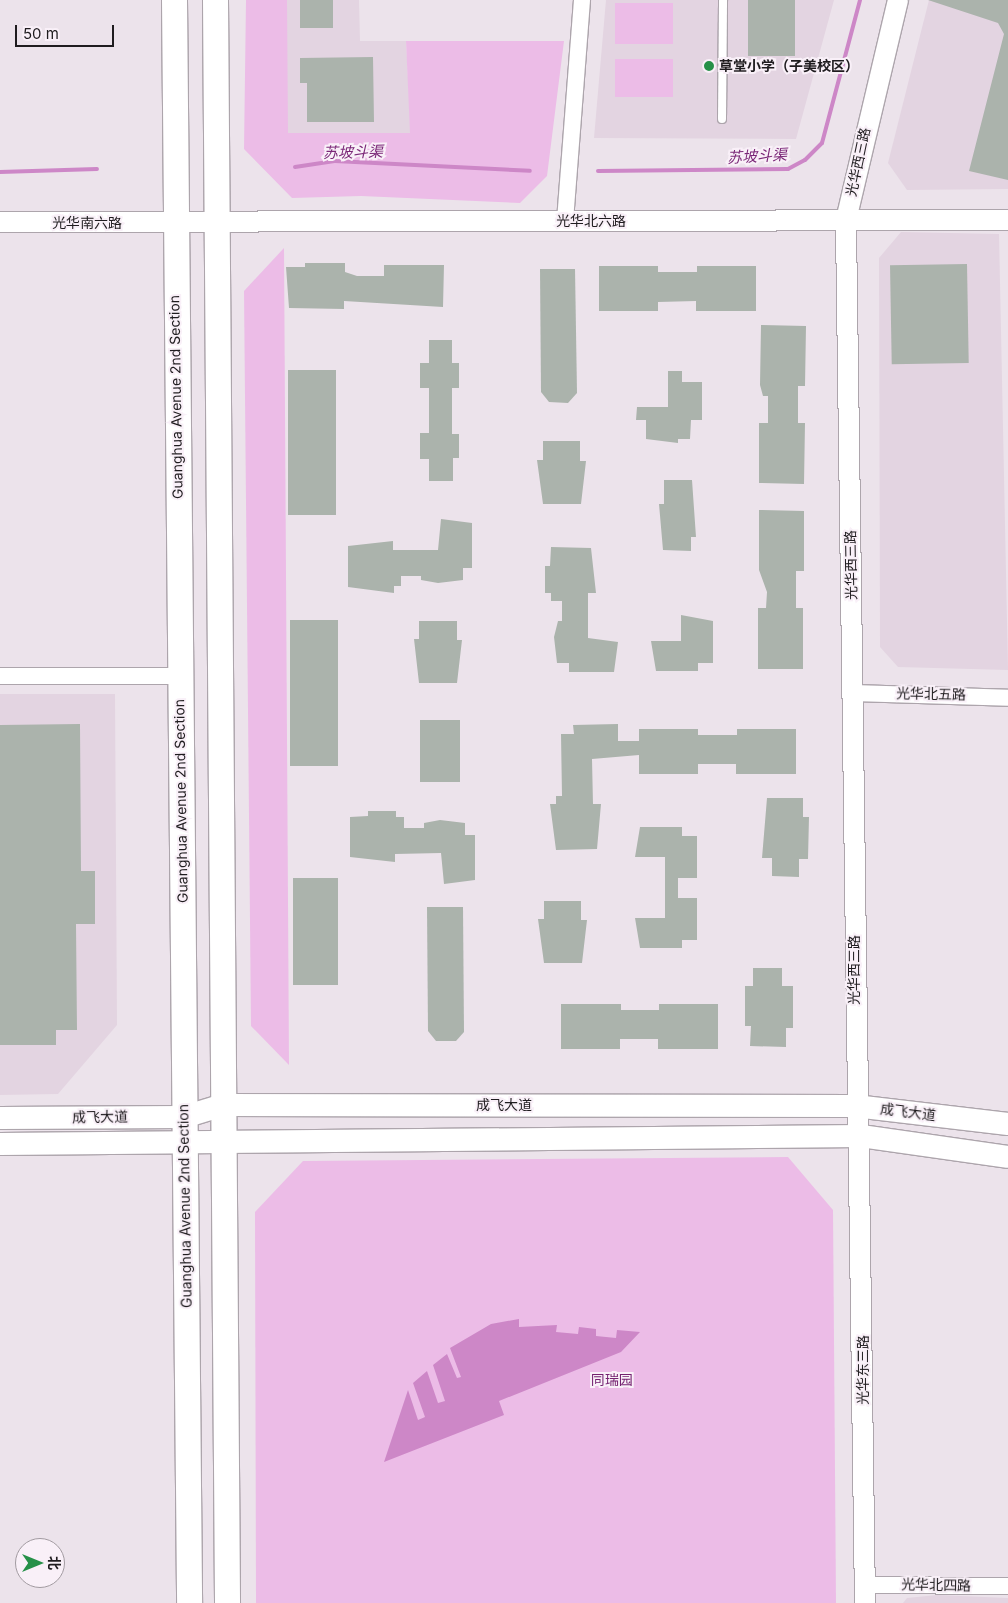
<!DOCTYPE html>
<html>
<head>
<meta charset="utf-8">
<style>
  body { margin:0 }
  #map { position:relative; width:1008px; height:1603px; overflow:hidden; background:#ece3eb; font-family:Inter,"Noto Sans SC",sans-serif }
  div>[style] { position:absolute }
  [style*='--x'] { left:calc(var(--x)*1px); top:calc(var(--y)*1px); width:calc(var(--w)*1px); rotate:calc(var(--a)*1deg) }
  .built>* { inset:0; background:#e3d4e1 }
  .green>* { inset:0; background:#ecbce7; transform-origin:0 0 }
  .water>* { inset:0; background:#cd87c7 }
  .stream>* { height:4px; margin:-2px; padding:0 2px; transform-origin:2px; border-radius:2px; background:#cd87c7 }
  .building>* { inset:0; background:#abb3ac; transform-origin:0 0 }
  .roads { filter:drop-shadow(1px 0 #ada5ac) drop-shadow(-1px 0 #ada5ac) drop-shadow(0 1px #ada5ac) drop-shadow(0 -1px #ada5ac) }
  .service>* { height:8px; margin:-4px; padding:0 4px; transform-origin:4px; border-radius:4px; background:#fff }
  .minor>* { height:16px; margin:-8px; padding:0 8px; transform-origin:8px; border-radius:8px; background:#fff }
  .tertiary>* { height:20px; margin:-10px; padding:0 10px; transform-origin:10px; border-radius:10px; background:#fff }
  .secondary>* { height:22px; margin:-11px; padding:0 11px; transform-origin:11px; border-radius:11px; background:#fff }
  .primary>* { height:25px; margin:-12.5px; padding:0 12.5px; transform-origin:12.5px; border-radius:12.5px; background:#fff }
  .dots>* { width:14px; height:14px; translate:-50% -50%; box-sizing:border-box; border:2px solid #f9f0f8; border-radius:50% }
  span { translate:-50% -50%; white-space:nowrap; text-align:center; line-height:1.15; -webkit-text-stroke:4px #f9f0f8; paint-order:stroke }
  .poi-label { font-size:14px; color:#1f1c1f; font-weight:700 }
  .left { translate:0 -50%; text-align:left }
  .street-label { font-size:14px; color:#1f1c1f }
  .park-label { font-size:14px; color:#742170 }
  .water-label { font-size:15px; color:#7b2878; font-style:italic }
  .north { position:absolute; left:15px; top:1538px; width:50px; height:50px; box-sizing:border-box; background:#f9f0f8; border:1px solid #a29ba1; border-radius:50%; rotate:90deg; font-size:14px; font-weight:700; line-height:20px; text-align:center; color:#1f1c1f }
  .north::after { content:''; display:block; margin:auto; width:18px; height:22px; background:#269048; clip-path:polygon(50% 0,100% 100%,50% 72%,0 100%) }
  .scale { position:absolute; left:15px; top:25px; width:99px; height:22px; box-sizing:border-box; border:2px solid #1f1c1f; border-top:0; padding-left:6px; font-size:15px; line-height:18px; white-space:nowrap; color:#1f1c1f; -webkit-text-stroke:4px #f9f0f8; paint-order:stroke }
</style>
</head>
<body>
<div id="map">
  <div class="built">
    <div style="clip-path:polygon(287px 0,359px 0,360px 41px,406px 41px,411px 133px,287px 133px)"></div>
    <div style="clip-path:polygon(606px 0,834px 0,796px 139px,594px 138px)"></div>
    <div style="clip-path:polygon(929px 0,1008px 0,1008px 189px,907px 190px,888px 163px)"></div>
    <div style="clip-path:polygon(901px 232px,999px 234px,1008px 670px,898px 667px,880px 647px,879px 258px)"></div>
    <div style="clip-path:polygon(0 694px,115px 694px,117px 1025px,58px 1094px,0 1095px)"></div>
    <div style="clip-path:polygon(937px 1595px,1008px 1598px,1008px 1603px,903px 1603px,907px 1598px)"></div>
  </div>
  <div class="green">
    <div style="clip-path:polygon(246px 0,287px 0,288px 133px,410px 133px,406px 41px,564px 41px,547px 176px,520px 203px,361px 196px,292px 198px,244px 149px)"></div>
    <div style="left:615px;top:3px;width:58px;height:41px"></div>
    <div style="left:615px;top:59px;width:58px;height:38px"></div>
    <div style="clip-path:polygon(284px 248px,289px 1065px,251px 1026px,244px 291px)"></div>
    <div style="clip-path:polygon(788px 1157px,833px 1210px,836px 1603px,256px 1603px,255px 1212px,303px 1161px)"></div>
  </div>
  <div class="water">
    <div style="clip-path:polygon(519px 1319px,519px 1327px,557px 1325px,556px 1332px,578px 1334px,579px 1327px,596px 1329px,596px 1336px,616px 1338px,617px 1330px,640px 1332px,621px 1352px,499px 1401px,504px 1415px,384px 1462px,408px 1390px,418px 1420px,425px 1417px,413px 1383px,427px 1371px,438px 1403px,445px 1401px,433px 1365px,447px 1354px,457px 1378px,461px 1377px,450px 1348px,491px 1324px)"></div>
  </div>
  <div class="stream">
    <div style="--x:295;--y:167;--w:40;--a:-8.5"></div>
    <div style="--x:335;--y:161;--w:195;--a:2.9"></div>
    <div style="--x:598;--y:171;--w:190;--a:-0.6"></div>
    <div style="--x:788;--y:169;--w:19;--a:-28"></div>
    <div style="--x:805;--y:160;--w:24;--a:-45"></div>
    <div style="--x:822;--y:143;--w:148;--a:-75.1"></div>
    <div style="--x:0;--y:172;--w:97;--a:-1.8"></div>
  </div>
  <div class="building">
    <div style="left:300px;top:0;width:33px;height:28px"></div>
    <div style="left:748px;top:0;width:47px;height:56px"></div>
    <div style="clip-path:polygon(928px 0,1008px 0,1008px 180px,969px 171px,1004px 34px,998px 23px)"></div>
    <div style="clip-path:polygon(373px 57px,374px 122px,307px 122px,307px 83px,300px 83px,300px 58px)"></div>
    <div style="clip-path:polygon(305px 263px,345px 263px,345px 272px,357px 276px,384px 276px,384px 265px,444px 265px,443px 307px,344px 301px,344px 309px,289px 308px,286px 267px,305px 267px)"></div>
    <div style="left:967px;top:264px;width:99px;height:77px;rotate:89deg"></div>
    <div style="clip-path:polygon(599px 266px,658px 266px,658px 272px,697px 272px,697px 266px,756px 266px,756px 311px,696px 311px,696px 301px,658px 302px,658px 311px,599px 311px)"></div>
    <div style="clip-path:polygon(540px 269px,575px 269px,577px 393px,568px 403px,549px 402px,541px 392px)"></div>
    <div style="clip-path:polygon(761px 325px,806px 326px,805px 386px,798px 386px,798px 423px,805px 423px,804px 484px,759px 483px,759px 423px,768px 423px,768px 396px,763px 396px,760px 385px)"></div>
    <div style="clip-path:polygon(429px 340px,452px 340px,452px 363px,459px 363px,459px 388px,452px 388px,452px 434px,459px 434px,459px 458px,453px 458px,453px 481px,429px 481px,429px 459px,420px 459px,420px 433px,429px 433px,429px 388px,420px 388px,420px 363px,429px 363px)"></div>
    <div style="left:288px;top:370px;width:48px;height:145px"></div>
    <div style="clip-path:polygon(668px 371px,682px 371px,682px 382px,702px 382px,702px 420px,691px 420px,690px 439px,678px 439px,678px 443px,646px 439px,646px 420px,636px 420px,637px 407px,668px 407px)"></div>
    <div style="clip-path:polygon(543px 441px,580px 441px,580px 461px,586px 461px,581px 504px,543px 504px,537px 460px,543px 460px)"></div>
    <div style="clip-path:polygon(664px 480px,692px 480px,696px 537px,691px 537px,691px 551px,663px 550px,659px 504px,664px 504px)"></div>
    <div style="clip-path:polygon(759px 510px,804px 511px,804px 571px,796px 571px,796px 608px,803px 608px,803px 669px,758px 669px,758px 608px,766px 608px,767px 592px,759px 570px)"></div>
    <div style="clip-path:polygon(441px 519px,472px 523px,472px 568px,463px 568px,463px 580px,438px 583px,421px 580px,421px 576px,401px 576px,401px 586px,394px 586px,394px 593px,348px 587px,348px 546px,393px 541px,393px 550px,438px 550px)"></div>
    <div style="clip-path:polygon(551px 547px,591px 548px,596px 593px,588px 593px,588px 638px,618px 642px,614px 672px,569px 672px,569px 663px,557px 663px,554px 637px,558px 621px,562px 621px,562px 601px,551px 601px,551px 593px,545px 593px,545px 566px,550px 566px)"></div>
    <div style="clip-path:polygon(681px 615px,713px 621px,713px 663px,698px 663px,698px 671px,656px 671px,651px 641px,681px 641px)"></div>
    <div style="left:290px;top:620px;width:48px;height:146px"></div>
    <div style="clip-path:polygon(419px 621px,457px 621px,457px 640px,462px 640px,457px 683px,419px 683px,414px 639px,419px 639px)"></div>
    <div style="left:420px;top:720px;width:40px;height:62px"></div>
    <div style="clip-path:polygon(80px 724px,81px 871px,95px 871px,95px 924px,76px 924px,77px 1030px,56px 1030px,56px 1045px,0 1045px,0 725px)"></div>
    <div style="clip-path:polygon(618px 724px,618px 741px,639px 741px,639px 729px,698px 729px,698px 735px,737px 735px,737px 729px,796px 729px,796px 774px,736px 774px,736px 764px,698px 764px,698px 774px,639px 774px,639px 755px,592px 759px,593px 804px,601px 804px,597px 849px,556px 850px,550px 804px,556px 804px,556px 796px,562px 796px,561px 734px,574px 734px,573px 725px)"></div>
    <div style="clip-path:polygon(767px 798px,803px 798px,803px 817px,809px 817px,808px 859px,799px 859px,799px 877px,772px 876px,772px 858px,762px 858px)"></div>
    <div style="clip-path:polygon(368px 811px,396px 811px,396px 817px,404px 817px,404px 828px,424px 828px,424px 823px,440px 820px,465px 823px,465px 835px,475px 835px,475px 880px,444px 884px,441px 853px,395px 854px,395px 862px,350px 857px,350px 817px,368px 816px)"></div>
    <div style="clip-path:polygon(640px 827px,682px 827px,682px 836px,697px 836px,697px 878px,678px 878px,678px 898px,697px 898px,697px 940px,682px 940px,682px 948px,640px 948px,635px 918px,665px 918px,665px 857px,635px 857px)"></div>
    <div style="left:293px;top:878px;width:45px;height:107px"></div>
    <div style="clip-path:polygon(544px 901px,581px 901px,581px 920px,587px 920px,582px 963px,544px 963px,538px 919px,544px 919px)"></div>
    <div style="clip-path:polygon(427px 907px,463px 907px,464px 1032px,456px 1041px,436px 1041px,428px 1031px)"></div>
    <div style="clip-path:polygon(753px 968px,782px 968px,782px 986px,793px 986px,793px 1028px,786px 1028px,786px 1047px,750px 1046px,751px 1026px,745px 1026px,745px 986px,753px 986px)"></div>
    <div style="clip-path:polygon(561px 1004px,621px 1004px,621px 1010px,659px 1010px,659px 1004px,718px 1004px,718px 1049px,658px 1049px,658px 1039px,620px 1039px,620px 1049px,561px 1049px)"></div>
  </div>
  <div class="roads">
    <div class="service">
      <div style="--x:722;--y:119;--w:119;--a:-89.5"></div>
    </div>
    <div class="minor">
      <div style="--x:565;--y:221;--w:222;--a:-85.6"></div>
      <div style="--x:0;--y:676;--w:179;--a:0"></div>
      <div style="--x:853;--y:693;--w:155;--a:1.8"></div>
      <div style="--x:864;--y:1585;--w:144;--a:0.4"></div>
    </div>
    <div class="tertiary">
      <div style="--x:0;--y:222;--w:1008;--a:-0.11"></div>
      <div style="--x:865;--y:1603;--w:1383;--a:-90.79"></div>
      <div style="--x:846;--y:220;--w:226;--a:-76.7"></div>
    </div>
    <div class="secondary">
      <div style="--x:0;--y:1118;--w:184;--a:-0.3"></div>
      <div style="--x:184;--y:1117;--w:41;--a:-17.1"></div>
      <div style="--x:223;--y:1105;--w:632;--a:0.09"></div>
      <div style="--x:855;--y:1106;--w:154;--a:6.7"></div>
      <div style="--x:0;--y:1144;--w:861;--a:-0.53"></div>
      <div style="--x:861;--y:1136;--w:148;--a:8.1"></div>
    </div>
    <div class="primary">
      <div style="--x:174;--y:0;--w:1603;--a:89.46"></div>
      <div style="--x:215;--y:0;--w:1603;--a:89.57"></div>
    </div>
  </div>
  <div class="dots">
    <div style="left:709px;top:66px;background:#269048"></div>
  </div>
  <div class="poi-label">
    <span class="left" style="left:719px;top:66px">草堂小学（子美校区）</span>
  </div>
  <div class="street-label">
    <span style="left:858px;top:162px;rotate:-78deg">光华西三路</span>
    <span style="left:591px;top:221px">光华北六路</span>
    <span style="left:87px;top:223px">光华南六路</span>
    <span style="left:176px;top:397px;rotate:-91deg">Guanghua Avenue 2nd Section</span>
    <span style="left:851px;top:565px;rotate:-91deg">光华西三路</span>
    <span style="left:931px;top:694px;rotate:1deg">光华北五路</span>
    <span style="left:181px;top:801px;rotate:-91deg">Guanghua Avenue 2nd Section</span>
    <span style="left:854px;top:970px;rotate:-90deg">光华西三路</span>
    <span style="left:504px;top:1105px">成飞大道</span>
    <span style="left:908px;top:1112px;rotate:7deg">成飞大道</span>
    <span style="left:100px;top:1117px;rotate:-1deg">成飞大道</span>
    <span style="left:185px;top:1206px;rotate:-91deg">Guanghua Avenue 2nd Section</span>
    <span style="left:863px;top:1370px;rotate:-90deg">光华东三路</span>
    <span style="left:936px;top:1585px;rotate:1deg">光华北四路</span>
  </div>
  <div class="park-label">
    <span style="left:612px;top:1380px">同瑞园</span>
  </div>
  <div class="water-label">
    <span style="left:353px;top:152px;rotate:-1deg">苏坡斗渠</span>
    <span style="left:757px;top:156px;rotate:-3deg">苏坡斗渠</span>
  </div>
  <div class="north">北</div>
  <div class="scale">50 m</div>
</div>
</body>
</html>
